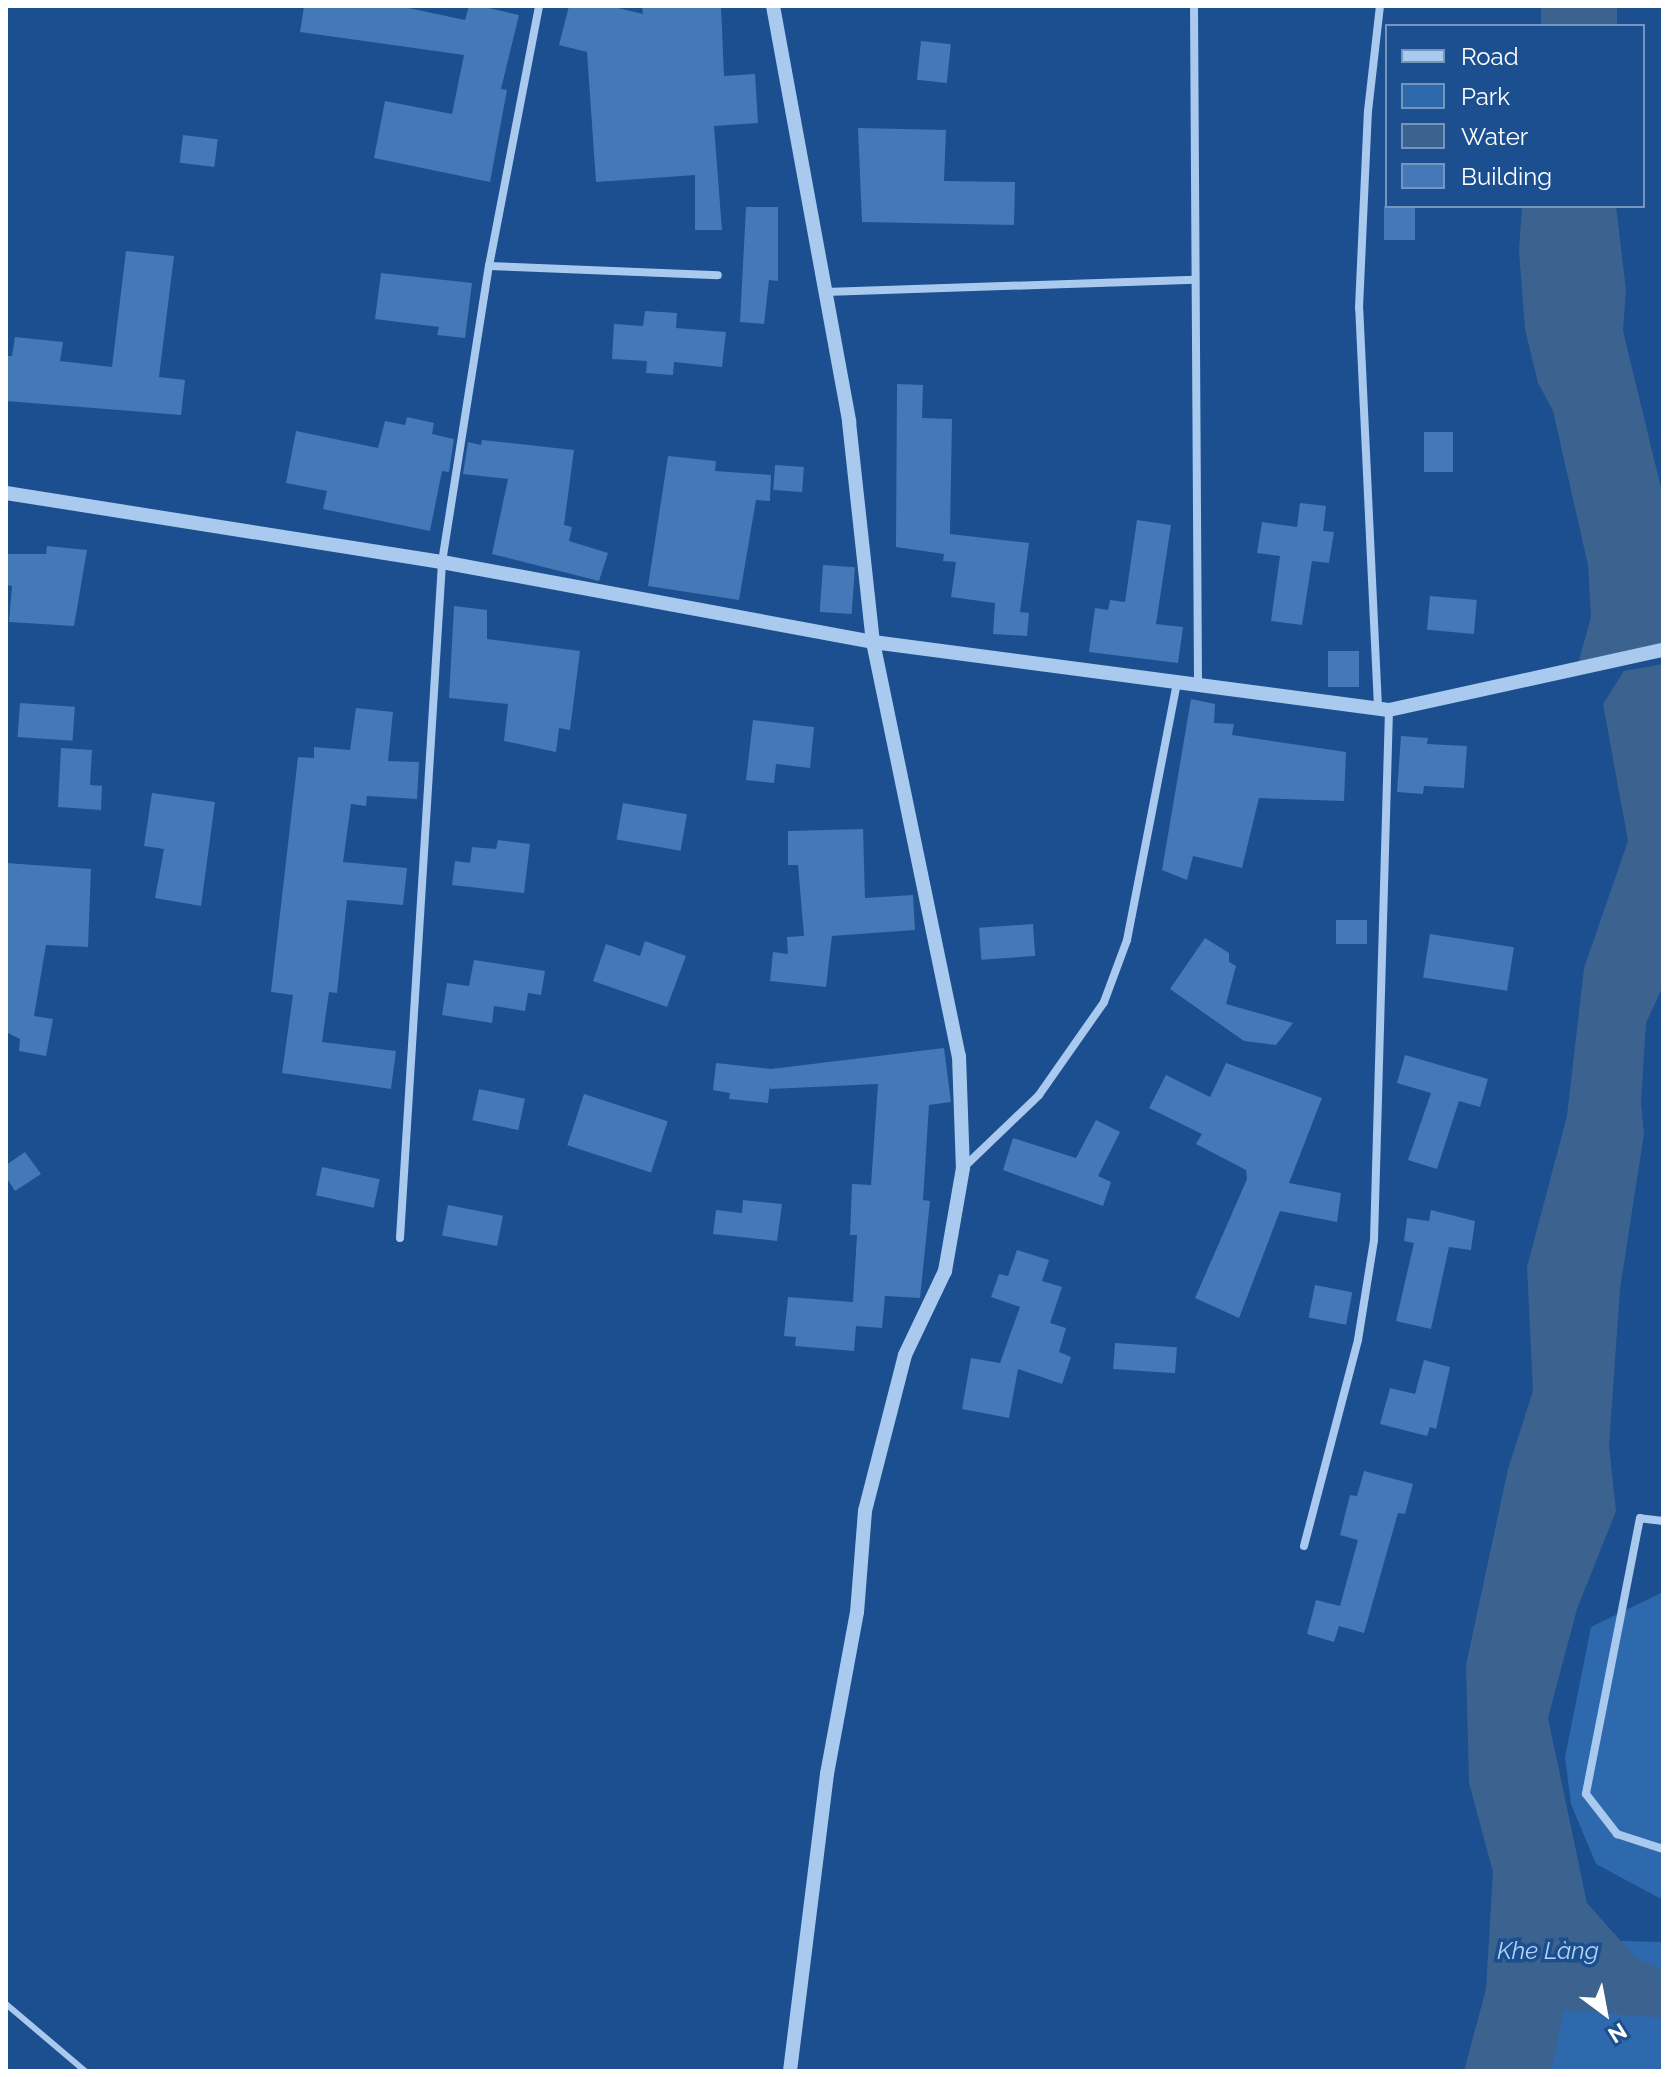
<!DOCTYPE html>
<html>
<head>
<meta charset="utf-8">
<style>
  body { margin:0 }
  #map { position:relative; width:1669px; height:2077px; overflow:hidden; background:#1b4f8f; font-family:Raleway,sans-serif }
  div>[style] { position:absolute }
  [style*='--x'] { left:calc(var(--x)*1px); top:calc(var(--y)*1px); width:calc(var(--w)*1px); rotate:calc(var(--a)*1deg) }
  .green>* { inset:0; background:#2e69ad }
  .water>* { inset:0; background:#3c6290; transform-origin:0 0 }
  .building>* { inset:0; background:#4478b7; transform-origin:0 0 }
  .service>* { height:6px; margin:-3px; padding:0 3px; transform-origin:3px; border-radius:3px; background:#a9c9ee }
  .minor>* { height:8px; margin:-4px; padding:0 4px; transform-origin:4px; border-radius:4px; background:#a9c9ee }
  .tertiary>* { height:14px; margin:-7px; padding:0 7px; transform-origin:7px; border-radius:7px; background:#a9c9ee }
  span { translate:-50% -50%; white-space:nowrap; text-align:center; line-height:1.15; -webkit-text-stroke:7px #1b4f8f; paint-order:stroke }
  .water-label { font-size:24px; color:#b5d3f5; font-style:italic }
  .frame { position:absolute; inset:0; border:8px solid #fff; pointer-events:none }
  .legend { position:absolute; left:1385px; top:24px; width:260px; height:184px; box-sizing:border-box; background:#1b4f8f; border:2px solid #7695bc; margin:0; padding:10px 14px; list-style:none; font-size:24px; color:#fff }
  .legend li { display:flex; align-items:center; gap:16px; height:40px }
  .legend b { width:40px; border:2px solid #7695bc }
  .north { position:absolute; left:1565px; top:1973px; width:80px; height:80px; -webkit-text-stroke:6px #1b4f8f; paint-order:stroke; rotate:148deg; font-size:22px; font-weight:700; line-height:32px; text-align:center; color:#fff }
  .north::after { content:''; display:block; margin:auto; width:28px; height:36px; background:#fff; clip-path:polygon(50% 0,100% 100%,50% 72%,0 100%) }
</style>
</head>
<body>
<div id="map">
  <div class="green">
    <div style="clip-path:polygon(1663px 1592px,1663px 1900px,1596px 1864px,1571px 1804px,1565px 1757px,1591px 1627px)"></div>
    <div style="clip-path:polygon(1516px 1853px,1621px 1941px,1663px 1942px,1663px 2071px,1545px 2071px)"></div>
  </div>
  <div class="water">
    <div style="left:1541px;top:6px;width:76px;height:20px"></div>
    <div style="clip-path:polygon(1522px 206px,1616px 206px,1626px 290px,1623px 331px,1663px 496px,1663px 650px,1576px 671px,1591px 617px,1588px 565px,1553px 411px,1538px 383px,1525px 329px,1519px 251px)"></div>
    <div style="clip-path:polygon(1663px 664px,1663px 986px,1646px 1023px,1641px 1102px,1644px 1134px,1620px 1289px,1609px 1446px,1616px 1511px,1577px 1609px,1548px 1718px,1587px 1903px,1636px 1958px,1663px 1970px,1663px 2018px,1564px 2010px,1551px 2071px,1464px 2071px,1486px 1989px,1493px 1872px,1469px 1783px,1466px 1665px,1508px 1469px,1533px 1391px,1527px 1267px,1567px 1116px,1584px 968px,1628px 841px,1603px 704px,1624px 671px)"></div>
  </div>
  <div class="building">
    <div style="clip-path:polygon(304px 6px,399px 6px,465px 20px,469px 6px,480px 6px,519px 15px,501px 89px,507px 90px,490px 182px,374px 158px,385px 101px,452px 114px,464px 55px,300px 32px)"></div>
    <div style="clip-path:polygon(569px 6px,610px 6px,643px 14px,642px 6px,721px 6px,724px 76px,755px 74px,758px 123px,714px 126px,722px 230px,695px 230px,695px 175px,596px 182px,587px 52px,559px 45px)"></div>
    <div style="left:921px;top:41px;width:30px;height:39px;rotate:6deg"></div>
    <div style="clip-path:polygon(858px 128px,946px 130px,944px 181px,1015px 182px,1014px 225px,862px 222px)"></div>
    <div style="left:183px;top:135px;width:35px;height:28px;rotate:7deg"></div>
    <div style="left:1384px;top:206px;width:31px;height:34px"></div>
    <div style="clip-path:polygon(746px 207px,778px 207px,778px 281px,769px 280px,764px 324px,740px 322px)"></div>
    <div style="clip-path:polygon(126px 251px,174px 256px,159px 377px,185px 380px,181px 415px,6px 401px,6px 356px,12px 356px,15px 337px,63px 342px,60px 361px,112px 367px)"></div>
    <div style="clip-path:polygon(381px 273px,472px 283px,465px 338px,437px 335px,439px 327px,375px 319px)"></div>
    <div style="clip-path:polygon(645px 311px,677px 313px,676px 328px,726px 332px,722px 367px,674px 362px,673px 375px,646px 373px,647px 361px,612px 359px,614px 324px,643px 326px)"></div>
    <div style="clip-path:polygon(897px 384px,923px 385px,922px 418px,952px 419px,950px 534px,1029px 543px,1020px 612px,1029px 613px,1027px 636px,993px 634px,995px 603px,951px 597px,956px 562px,943px 561px,944px 554px,896px 547px)"></div>
    <div style="clip-path:polygon(407px 417px,434px 423px,432px 434px,454px 439px,449px 472px,442px 471px,430px 531px,323px 509px,327px 491px,286px 483px,296px 431px,378px 448px,385px 421px,405px 425px)"></div>
    <div style="left:1424px;top:432px;width:29px;height:40px"></div>
    <div style="clip-path:polygon(482px 440px,574px 450px,564px 525px,572px 527px,569px 541px,608px 553px,599px 581px,492px 554px,508px 479px,463px 474px,468px 442px,481px 445px)"></div>
    <div style="clip-path:polygon(668px 456px,716px 461px,715px 471px,771px 475px,770px 501px,756px 500px,739px 600px,648px 586px)"></div>
    <div style="left:775px;top:465px;width:29px;height:25px;rotate:4deg"></div>
    <div style="clip-path:polygon(1300px 503px,1326px 506px,1323px 531px,1334px 532px,1329px 563px,1312px 561px,1302px 625px,1271px 621px,1280px 556px,1257px 553px,1262px 522px,1297px 527px)"></div>
    <div style="clip-path:polygon(1137px 520px,1171px 525px,1156px 624px,1183px 627px,1178px 663px,1089px 652px,1095px 608px,1108px 610px,1110px 600px,1125px 602px)"></div>
    <div style="clip-path:polygon(47px 546px,87px 550px,74px 626px,9px 622px,12px 586px,6px 585px,6px 554px,46px 554px)"></div>
    <div style="left:823px;top:565px;width:32px;height:47px;rotate:4deg"></div>
    <div style="left:1430px;top:596px;width:47px;height:34px;rotate:5deg"></div>
    <div style="clip-path:polygon(454px 606px,487px 610px,487px 639px,580px 651px,570px 730px,559px 728px,556px 752px,504px 741px,508px 704px,449px 698px)"></div>
    <div style="left:1328px;top:651px;width:31px;height:36px"></div>
    <div style="clip-path:polygon(1191px 699px,1215px 704px,1214px 723px,1234px 724px,1232px 735px,1346px 752px,1344px 801px,1259px 798px,1242px 868px,1193px 856px,1187px 880px,1162px 870px)"></div>
    <div style="left:20px;top:703px;width:55px;height:34px;rotate:4deg"></div>
    <div style="clip-path:polygon(356px 708px,393px 712px,388px 761px,419px 762px,417px 799px,367px 796px,366px 806px,351px 804px,343px 862px,407px 868px,403px 905px,347px 900px,337px 993px,329px 992px,322px 1042px,396px 1051px,391px 1089px,282px 1073px,293px 995px,271px 992px,298px 757px,314px 758px,314px 747px,350px 750px)"></div>
    <div style="clip-path:polygon(753px 720px,814px 727px,810px 768px,776px 764px,774px 783px,746px 780px)"></div>
    <div style="clip-path:polygon(1401px 736px,1428px 738px,1427px 744px,1467px 746px,1464px 788px,1424px 786px,1423px 794px,1397px 792px)"></div>
    <div style="clip-path:polygon(61px 748px,92px 750px,90px 785px,102px 786px,101px 810px,58px 807px)"></div>
    <div style="clip-path:polygon(152px 793px,215px 802px,201px 906px,155px 898px,164px 849px,144px 846px)"></div>
    <div style="left:623px;top:803px;width:65px;height:37px;rotate:10deg"></div>
    <div style="clip-path:polygon(863px 829px,865px 898px,913px 895px,915px 930px,832px 936px,826px 987px,770px 981px,773px 952px,788px 954px,787px 937px,804px 936px,798px 865px,788px 865px,788px 831px)"></div>
    <div style="clip-path:polygon(498px 840px,530px 844px,524px 893px,452px 885px,455px 861px,470px 863px,472px 847px,496px 849px)"></div>
    <div style="clip-path:polygon(6px 863px,91px 869px,88px 947px,46px 945px,34px 1016px,53px 1019px,46px 1056px,19px 1051px,20px 1039px,6px 1032px)"></div>
    <div style="left:1367px;top:920px;width:24px;height:31px;rotate:90deg"></div>
    <div style="left:1033px;top:924px;width:32px;height:54px;rotate:86deg"></div>
    <div style="left:1430px;top:934px;width:85px;height:44px;rotate:9deg"></div>
    <div style="clip-path:polygon(1205px 938px,1229px 953px,1229px 962px,1236px 966px,1226px 1004px,1293px 1023px,1276px 1045px,1244px 1041px,1170px 989px)"></div>
    <div style="clip-path:polygon(645px 941px,686px 956px,667px 1007px,593px 981px,606px 944px,640px 956px)"></div>
    <div style="clip-path:polygon(474px 960px,545px 971px,541px 995px,528px 993px,525px 1011px,494px 1006px,492px 1023px,442px 1015px,447px 983px,469px 986px)"></div>
    <div style="clip-path:polygon(944px 1048px,951px 1102px,929px 1105px,923px 1200px,930px 1201px,920px 1298px,885px 1296px,882px 1328px,856px 1326px,854px 1351px,795px 1346px,796px 1337px,784px 1336px,788px 1297px,853px 1302px,857px 1235px,850px 1235px,852px 1184px,871px 1185px,878px 1084px,770px 1089px,770px 1085px,768px 1103px,729px 1099px,730px 1093px,713px 1090px,716px 1063px,771px 1069px)"></div>
    <div style="clip-path:polygon(1405px 1055px,1488px 1079px,1480px 1107px,1459px 1101px,1437px 1169px,1408px 1160px,1431px 1093px,1397px 1083px)"></div>
    <div style="clip-path:polygon(1226px 1063px,1322px 1098px,1289px 1183px,1341px 1193px,1337px 1222px,1280px 1211px,1239px 1318px,1195px 1298px,1247px 1179px,1246px 1170px,1196px 1144px,1202px 1134px,1149px 1108px,1166px 1075px,1210px 1097px)"></div>
    <div style="left:479px;top:1089px;width:47px;height:32px;rotate:12deg"></div>
    <div style="left:584px;top:1094px;width:88px;height:54px;rotate:18deg"></div>
    <div style="clip-path:polygon(1096px 1120px,1120px 1132px,1098px 1176px,1111px 1182px,1103px 1206px,1003px 1170px,1013px 1138px,1076px 1158px)"></div>
    <div style="clip-path:polygon(25px 1152px,41px 1174px,15px 1191px,6px 1177px,6px 1165px)"></div>
    <div style="left:322px;top:1167px;width:59px;height:29px;rotate:12deg"></div>
    <div style="clip-path:polygon(743px 1200px,782px 1204px,777px 1241px,713px 1234px,716px 1210px,742px 1213px)"></div>
    <div style="left:448px;top:1205px;width:56px;height:31px;rotate:11deg"></div>
    <div style="clip-path:polygon(1431px 1210px,1475px 1221px,1471px 1250px,1449px 1247px,1431px 1329px,1396px 1321px,1414px 1243px,1404px 1241px,1407px 1218px,1429px 1221px)"></div>
    <div style="clip-path:polygon(1017px 1250px,1049px 1260px,1042px 1281px,1062px 1287px,1050px 1323px,1066px 1328px,1059px 1352px,1071px 1357px,1062px 1384px,1018px 1369px,1009px 1418px,962px 1409px,971px 1358px,1000px 1363px,1020px 1307px,991px 1297px,999px 1274px,1008px 1276px)"></div>
    <div style="left:1315px;top:1285px;width:38px;height:33px;rotate:11deg"></div>
    <div style="left:1115px;top:1343px;width:62px;height:26px;rotate:4deg"></div>
    <div style="clip-path:polygon(1424px 1360px,1450px 1367px,1436px 1429px,1430px 1427px,1427px 1436px,1380px 1424px,1390px 1388px,1415px 1394px)"></div>
    <div style="clip-path:polygon(1364px 1471px,1413px 1484px,1405px 1514px,1398px 1513px,1364px 1633px,1339px 1626px,1334px 1642px,1307px 1634px,1316px 1600px,1340px 1606px,1358px 1540px,1340px 1535px,1350px 1495px,1357px 1496px)"></div>
  </div>
  <div class="service">
    <div style="--x:6;--y:2004;--w:104;--a:40.3"></div>
  </div>
  <div class="minor">
    <div style="--x:1194;--y:6;--w:677;--a:89.66"></div>
    <div style="--x:489;--y:266;--w:229;--a:2.3"></div>
    <div style="--x:825;--y:292;--w:370;--a:-1.9"></div>
    <div style="--x:1378;--y:707;--w:399;--a:-92.7"></div>
    <div style="--x:1359;--y:308;--w:197;--a:-87.4"></div>
    <div style="--x:1368;--y:111;--w:106;--a:-83.5"></div>
    <div style="--x:963;--y:1168;--w:105;--a:-43.8"></div>
    <div style="--x:1039;--y:1095;--w:113;--a:-55"></div>
    <div style="--x:1104;--y:1002;--w:66;--a:-69.6"></div>
    <div style="--x:1127;--y:940;--w:263;--a:-79"></div>
    <div style="--x:400;--y:1238;--w:677;--a:-86.44"></div>
    <div style="--x:442;--y:562;--w:300;--a:-81"></div>
    <div style="--x:489;--y:266;--w:265;--a:-79.1"></div>
    <div style="--x:1663;--y:1521;--w:23;--a:-173"></div>
    <div style="--x:1640;--y:1518;--w:281;--a:101.1"></div>
    <div style="--x:1586;--y:1794;--w:51;--a:52.2"></div>
    <div style="--x:1617;--y:1834;--w:48;--a:18.1"></div>
    <div style="--x:1304;--y:1546;--w:213;--a:-75.3"></div>
    <div style="--x:1358;--y:1340;--w:101;--a:-80.9"></div>
    <div style="--x:1374;--y:1240;--w:530;--a:-88.38"></div>
  </div>
  <div class="tertiary">
    <div style="--x:773;--y:6;--w:423;--a:79.6"></div>
    <div style="--x:849;--y:422;--w:221;--a:83.8"></div>
    <div style="--x:873;--y:642;--w:423;--a:78.3"></div>
    <div style="--x:959;--y:1056;--w:112;--a:88"></div>
    <div style="--x:963;--y:1168;--w:105;--a:99.9"></div>
    <div style="--x:945;--y:1271;--w:93;--a:115.5"></div>
    <div style="--x:905;--y:1355;--w:161;--a:104.4"></div>
    <div style="--x:865;--y:1511;--w:101;--a:94.5"></div>
    <div style="--x:857;--y:1612;--w:165;--a:100.5"></div>
    <div style="--x:827;--y:1774;--w:299;--a:97.1"></div>
    <div style="--x:6;--y:493;--w:441;--a:9"></div>
    <div style="--x:442;--y:562;--w:438;--a:10.5"></div>
    <div style="--x:873;--y:642;--w:520;--a:7.51"></div>
    <div style="--x:1389;--y:710;--w:280;--a:-12.4"></div>
  </div>
  <div class="water-label">
    <span style="left:1548px;top:1951px">Khe Làng</span>
  </div>
  <div class="frame"></div>
  <ul class="legend">
  <li><b style="height:10px;background:#a9c9ee"></b>Road</li>
  <li><b style="height:22px;background:#2e69ad"></b>Park</li>
  <li><b style="height:22px;background:#3c6290"></b>Water</li>
  <li><b style="height:22px;background:#4478b7"></b>Building</li>
  </ul>
  <div class="north">N</div>
</div>
</body>
</html>
